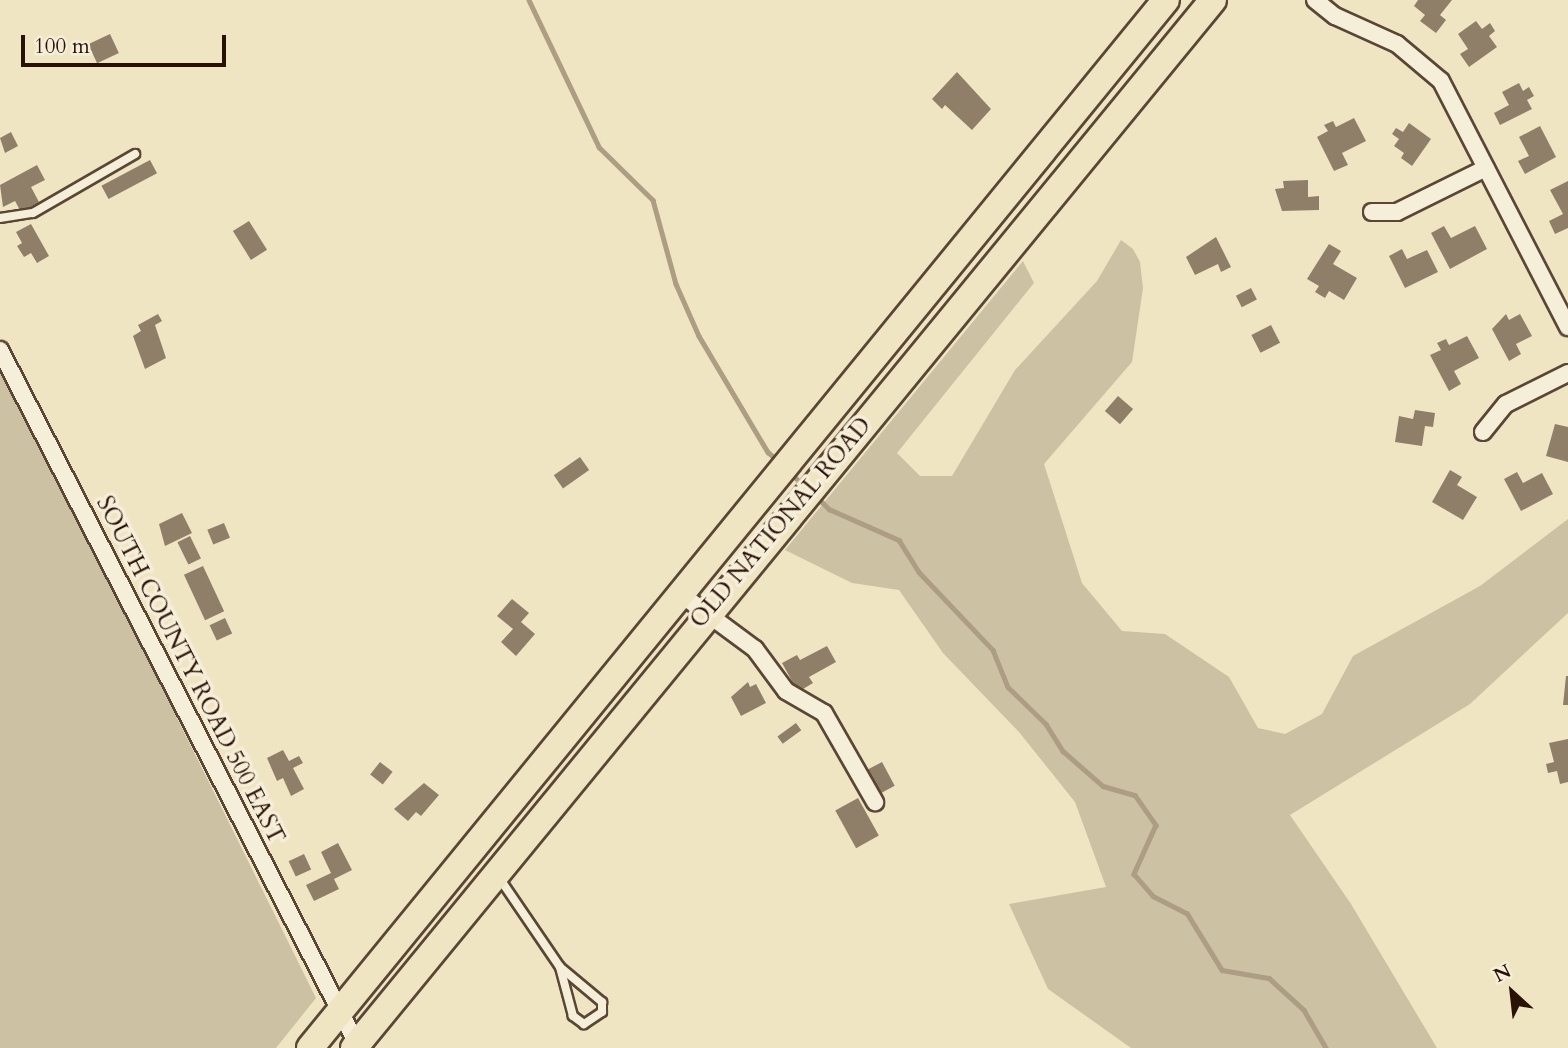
<!DOCTYPE html>
<html>
<head>
<meta charset="utf-8">
<style>
  body { margin:0 }
  #map { position:relative; width:1568px; height:1048px; overflow:hidden; background:#efe5c3; font-family:Cardo,serif }
  div>[style] { position:absolute }
  [style*='--x'] { left:calc(var(--x)*1px); top:calc(var(--y)*1px); width:calc(var(--w)*1px); rotate:calc(var(--a)*1deg) }
  .green>* { inset:0; background:#cdc1a3 }
  .stream>* { height:4.5px; margin:-2.25px; padding:0 2.25px; transform-origin:2.25px; border-radius:2.25px; background:#ac9d83 }
  .building>* { inset:0; background:#907f68; transform-origin:0 0 }
  .roads { filter:drop-shadow(2px 0 #5a4635) drop-shadow(-2px 0 #5a4635) drop-shadow(0 2px #5a4635) drop-shadow(0 -2px #5a4635) }
  .service>* { height:8px; margin:-4px; padding:0 4px; transform-origin:4px; border-radius:4px; background:#f5eed8 }
  .minor>* { height:16px; margin:-8px; padding:0 8px; transform-origin:8px; border-radius:8px; background:#f5eed8 }
  .primary>* { height:26px; margin:-13px; padding:0 13px; transform-origin:13px; border-radius:13px; background:#efe5c3 }
  span { translate:-50% -50%; white-space:nowrap; text-align:center; line-height:1.15; -webkit-text-stroke:7px #f5eed8; paint-order:stroke }
  .street-label { font-size:23px; color:#291106 }
  .north { position:absolute; left:1477px; top:957px; width:70px; height:70px; -webkit-text-stroke:5px #f5eed8; paint-order:stroke; rotate:333deg; font-size:19px; font-weight:700; line-height:28px; text-align:center; color:#291106 }
  .north::after { content:''; display:block; margin:auto; width:24px; height:32px; background:#291106; clip-path:polygon(50% 0,100% 100%,50% 72%,0 100%) }
  .scale { position:absolute; left:21px; top:35px; width:205px; height:32px; box-sizing:border-box; border:4px solid #291106; border-top:0; padding-left:9px; font-size:21px; line-height:24px; white-space:nowrap; color:#291106; -webkit-text-stroke:5px #f5eed8; paint-order:stroke }
</style>
</head>
<body>
<div id="map">
  <div class="green">
    <div style="clip-path:polygon(1121px 240px,1133px 249px,1140px 262px,1143px 288px,1132px 362px,1044px 464px,1082px 583px,1122px 631px,1165px 634px,1229px 677px,1258px 728px,1285px 734px,1322px 714px,1353px 656px,1480px 586px,1568px 519px,1568px 613px,1470px 704px,1290px 815px,1351px 904px,1437px 1048px,1131px 1048px,1048px 989px,1009px 904px,1106px 887px,1075px 802px,1019px 732px,943px 653px,899px 590px,852px 583px,785px 550px,1023px 261px,1034px 283px,897px 453px,920px 476px,952px 476px,1015px 370px,1097px 281px)"></div>
    <div style="clip-path:polygon(0 361px,316px 998px,276px 1048px,0 1048px)"></div>
  </div>
  <div class="stream">
    <div style="--x:529;--y:0;--w:163;--a:64.5"></div>
    <div style="--x:599;--y:147;--w:76;--a:44.5"></div>
    <div style="--x:653;--y:200;--w:87;--a:74.7"></div>
    <div style="--x:676;--y:284;--w:57;--a:66.1"></div>
    <div style="--x:699;--y:336;--w:135;--a:59.3"></div>
    <div style="--x:768;--y:452;--w:13;--a:42"></div>
    <div style="--x:790;--y:472;--w:14;--a:45"></div>
    <div style="--x:818;--y:498;--w:16;--a:45"></div>
    <div style="--x:829;--y:509;--w:77;--a:23.9"></div>
    <div style="--x:899;--y:540;--w:38;--a:58"></div>
    <div style="--x:919;--y:572;--w:108;--a:46.5"></div>
    <div style="--x:993;--y:650;--w:40;--a:68"></div>
    <div style="--x:1008;--y:687;--w:53;--a:44.2"></div>
    <div style="--x:1046;--y:724;--w:32;--a:58"></div>
    <div style="--x:1063;--y:751;--w:53;--a:41.2"></div>
    <div style="--x:1103;--y:786;--w:33;--a:16"></div>
    <div style="--x:1135;--y:795;--w:37;--a:55"></div>
    <div style="--x:1156;--y:825;--w:54;--a:114.2"></div>
    <div style="--x:1134;--y:874;--w:29;--a:49"></div>
    <div style="--x:1153;--y:896;--w:38;--a:27"></div>
    <div style="--x:1187;--y:913;--w:67;--a:58.4"></div>
    <div style="--x:1222;--y:970;--w:48;--a:9.7"></div>
    <div style="--x:1269;--y:978;--w:47;--a:42.4"></div>
    <div style="--x:1304;--y:1010;--w:44;--a:59.9"></div>
  </div>
  <div class="building">
    <div style="clip-path:polygon(1418px 0,1452px 0,1440px 15px,1446px 20px,1436px 33px,1420px 21px,1425px 15px,1414px 6px)"></div>
    <div style="clip-path:polygon(1476px 21px,1482px 29px,1490px 23px,1495px 31px,1489px 36px,1497px 47px,1469px 67px,1460px 54px,1468px 49px,1458px 34px)"></div>
    <div style="left:110px;top:34px;width:21px;height:24px;rotate:65deg"></div>
    <div style="clip-path:polygon(957px 72px,991px 109px,972px 130px,945px 105px,942px 109px,932px 99px)"></div>
    <div style="clip-path:polygon(1519px 83px,1523px 91px,1529px 87px,1534px 96px,1527px 100px,1532px 109px,1500px 125px,1494px 113px,1509px 105px,1502px 92px)"></div>
    <div style="clip-path:polygon(1354px 118px,1366px 141px,1342px 153px,1348px 165px,1334px 171px,1317px 137px,1328px 131px,1324px 125px,1333px 121px,1336px 127px)"></div>
    <div style="clip-path:polygon(1409px 123px,1431px 139px,1412px 166px,1401px 158px,1404px 153px,1394px 146px,1399px 139px,1392px 134px,1396px 128px,1403px 132px)"></div>
    <div style="clip-path:polygon(1540px 126px,1556px 157px,1525px 174px,1518px 161px,1529px 156px,1519px 137px)"></div>
    <div style="clip-path:polygon(11px 132px,18px 146px,5px 153px,0 138px)"></div>
    <div style="left:150px;top:160px;width:15px;height:55px;rotate:62deg"></div>
    <div style="clip-path:polygon(37px 165px,45px 180px,31px 187px,39px 202px,21px 212px,15px 201px,3px 207px,0 185px)"></div>
    <div style="clip-path:polygon(1308px 180px,1308px 197px,1319px 196px,1319px 210px,1282px 211px,1275px 189px,1284px 188px,1283px 181px)"></div>
    <div style="clip-path:polygon(1568px 181px,1568px 228px,1555px 234px,1549px 221px,1563px 214px,1550px 190px)"></div>
    <div style="left:249px;top:221px;width:34px;height:19px;rotate:58deg"></div>
    <div style="clip-path:polygon(31px 224px,49px 256px,37px 263px,31px 253px,24px 257px,17px 246px,22px 243px,16px 232px)"></div>
    <div style="clip-path:polygon(1444px 226px,1451px 238px,1475px 226px,1487px 249px,1450px 269px,1431px 233px)"></div>
    <div style="clip-path:polygon(1216px 237px,1231px 267px,1221px 272px,1218px 264px,1195px 275px,1186px 257px)"></div>
    <div style="clip-path:polygon(1329px 244px,1341px 251px,1333px 264px,1357px 278px,1344px 300px,1329px 291px,1325px 298px,1315px 292px,1319px 286px,1307px 279px)"></div>
    <div style="clip-path:polygon(1402px 249px,1407px 259px,1427px 250px,1438px 272px,1405px 288px,1389px 256px)"></div>
    <div style="left:1251px;top:288px;width:13px;height:17px;rotate:63deg"></div>
    <div style="clip-path:polygon(158px 314px,162px 321px,155px 325px,166px 358px,145px 369px,133px 336px,141px 331px,138px 325px)"></div>
    <div style="clip-path:polygon(1506px 314px,1509px 320px,1520px 314px,1532px 336px,1516px 344px,1521px 354px,1509px 361px,1492px 329px)"></div>
    <div style="left:1271px;top:325px;width:20px;height:22px;rotate:63deg"></div>
    <div style="clip-path:polygon(1467px 336px,1479px 358px,1454px 371px,1461px 384px,1449px 391px,1430px 355px,1441px 350px,1437px 343px,1446px 339px,1449px 345px)"></div>
    <div style="left:1118px;top:396px;width:20px;height:20px;rotate:41deg"></div>
    <div style="clip-path:polygon(1415px 410px,1435px 413px,1433px 427px,1425px 426px,1422px 446px,1395px 442px,1399px 416px,1413px 419px)"></div>
    <div style="clip-path:polygon(1555px 424px,1568px 427px,1568px 462px,1546px 456px)"></div>
    <div style="left:580px;top:457px;width:16px;height:32px;rotate:55deg"></div>
    <div style="clip-path:polygon(1450px 470px,1462px 477px,1457px 485px,1477px 497px,1463px 520px,1432px 502px)"></div>
    <div style="clip-path:polygon(1517px 472px,1523px 483px,1542px 473px,1553px 494px,1521px 511px,1504px 479px)"></div>
    <div style="clip-path:polygon(182px 513px,192px 533px,165px 546px,159px 524px)"></div>
    <div style="left:224px;top:523px;width:16px;height:18px;rotate:68deg"></div>
    <div style="left:190px;top:536px;width:25px;height:14px;rotate:64deg"></div>
    <div style="left:203px;top:566px;width:50px;height:21px;rotate:65deg"></div>
    <div style="clip-path:polygon(512px 599px,529px 613px,521px 622px,535px 634px,516px 656px,501px 642px,513px 629px,497px 616px)"></div>
    <div style="left:225px;top:618px;width:17px;height:17px;rotate:65deg"></div>
    <div style="clip-path:polygon(827px 646px,836px 662px,809px 677px,813px 683px,798px 692px,782px 663px,797px 655px,800px 660px)"></div>
    <div style="clip-path:polygon(1566px 676px,1568px 676px,1568px 705px,1563px 705px)"></div>
    <div style="clip-path:polygon(748px 682px,750px 687px,756px 684px,766px 703px,741px 716px,731px 697px)"></div>
    <div style="left:796px;top:723px;width:9px;height:23px;rotate:54deg"></div>
    <div style="clip-path:polygon(1568px 739px,1568px 782px,1560px 784px,1557px 771px,1548px 773px,1546px 764px,1554px 762px,1549px 743px)"></div>
    <div style="clip-path:polygon(283px 750px,289px 761px,299px 756px,303px 763px,293px 768px,304px 789px,291px 796px,283px 778px,277px 781px,267px 758px)"></div>
    <div style="left:380px;top:762px;width:16px;height:16px;rotate:38deg"></div>
    <div style="left:882px;top:762px;width:27px;height:21px;rotate:62deg"></div>
    <div style="clip-path:polygon(424px 783px,439px 795px,421px 816px,416px 812px,408px 821px,394px 809px)"></div>
    <div style="left:858px;top:798px;width:43px;height:26px;rotate:61deg"></div>
    <div style="clip-path:polygon(338px 843px,352px 870px,334px 879px,339px 889px,314px 901px,306px 885px,331px 873px,321px 852px)"></div>
    <div style="left:304px;top:854px;width:17px;height:17px;rotate:65deg"></div>
  </div>
  <div class="roads">
    <div class="service">
      <div style="--x:0;--y:218;--w:33;--a:-9"></div>
      <div style="--x:33;--y:213;--w:118;--a:-30"></div>
      <div style="--x:500;--y:879;--w:107;--a:55.7"></div>
      <div style="--x:560;--y:967;--w:55;--a:39.8"></div>
      <div style="--x:602;--y:1002;--w:10;--a:90"></div>
      <div style="--x:602;--y:1012;--w:22;--a:146"></div>
      <div style="--x:584;--y:1024;--w:14;--a:-144"></div>
      <div style="--x:573;--y:1016;--w:51;--a:-104.9"></div>
    </div>
    <div class="minor">
      <div style="--x:1315;--y:0;--w:26;--a:39"></div>
      <div style="--x:1335;--y:16;--w:68;--a:24.3"></div>
      <div style="--x:1397;--y:44;--w:57;--a:40.1"></div>
      <div style="--x:1441;--y:81;--w:277;--a:62.7"></div>
      <div style="--x:1372;--y:212;--w:25;--a:0"></div>
      <div style="--x:1397;--y:212;--w:99;--a:-26.3"></div>
      <div style="--x:0;--y:350;--w:780;--a:62.78"></div>
      <div style="--x:1483;--y:432;--w:36;--a:-51"></div>
      <div style="--x:1506;--y:404;--w:69;--a:-26.6"></div>
      <div style="--x:682;--y:595;--w:91;--a:36.5"></div>
      <div style="--x:755;--y:649;--w:52;--a:53.6"></div>
      <div style="--x:786;--y:691;--w:44;--a:30.1"></div>
      <div style="--x:824;--y:713;--w:103;--a:60.2"></div>
    </div>
    <div class="primary">
      <div style="--x:310;--y:1048;--w:1353;--a:-50.76"></div>
      <div style="--x:354;--y:1048;--w:1355;--a:-50.66"></div>
    </div>
  </div>
  <div class="street-label">
    <span style="left:781px;top:523px;rotate:-50deg">OLD NATIONAL ROAD</span>
    <span style="left:190px;top:670px;rotate:63deg">SOUTH COUNTY ROAD 500 EAST</span>
  </div>
  <div class="north">N</div>
  <div class="scale">100 m</div>
</div>
</body>
</html>
